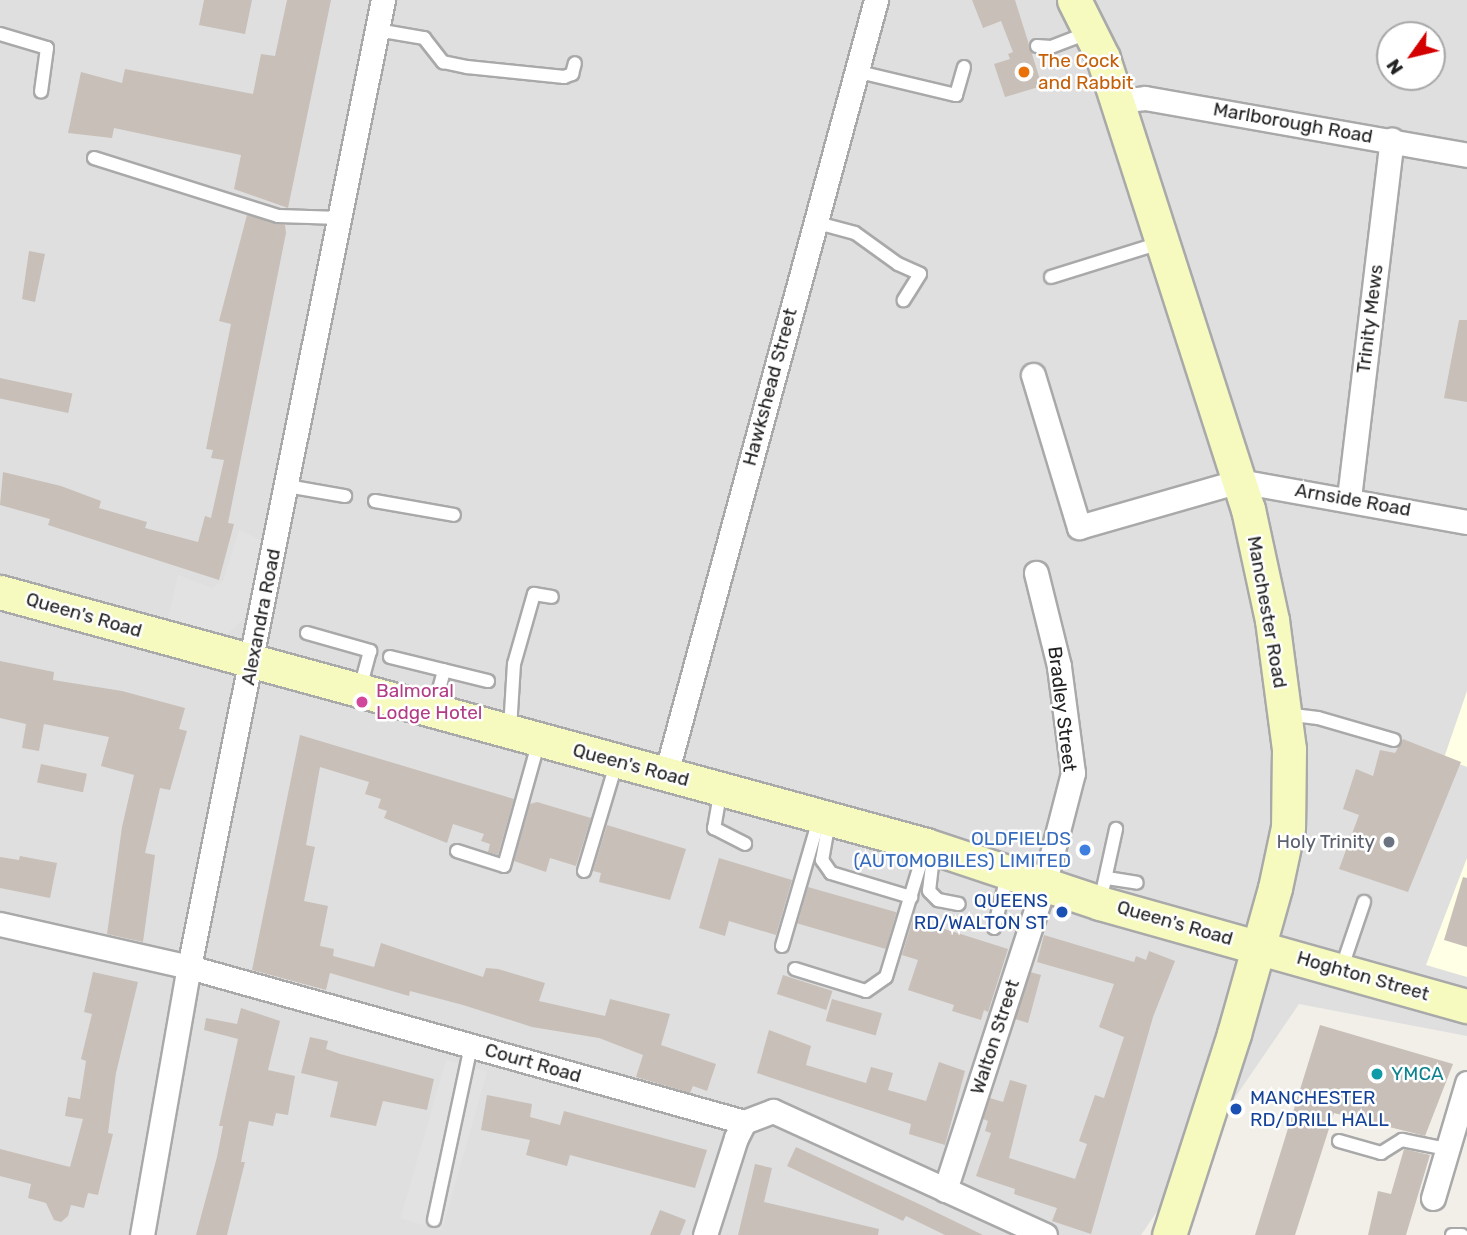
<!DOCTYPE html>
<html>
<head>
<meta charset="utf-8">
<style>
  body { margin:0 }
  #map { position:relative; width:1467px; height:1235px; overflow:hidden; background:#f2efe9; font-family:Rubik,sans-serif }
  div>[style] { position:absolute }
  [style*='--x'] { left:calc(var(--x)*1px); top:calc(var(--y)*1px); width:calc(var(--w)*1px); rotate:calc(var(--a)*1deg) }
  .residential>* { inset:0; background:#e0dfdf }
  .education>* { inset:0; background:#ffffe5 }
  .parking>* { inset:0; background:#e2e2e2; transform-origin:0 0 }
  .building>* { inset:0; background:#c7bfb8; transform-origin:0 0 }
  .roads { filter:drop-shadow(2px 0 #a9a9a9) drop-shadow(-2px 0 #a9a9a9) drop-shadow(0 2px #a9a9a9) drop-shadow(0 -2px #a9a9a9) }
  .lane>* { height:12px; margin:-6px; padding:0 6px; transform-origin:6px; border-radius:6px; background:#fff }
  .street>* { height:23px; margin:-11.5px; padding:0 11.5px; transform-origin:11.5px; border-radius:11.5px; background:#fff }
  .secondary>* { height:33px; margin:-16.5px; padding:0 16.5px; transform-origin:16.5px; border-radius:16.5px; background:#f7fabf }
  .dots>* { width:19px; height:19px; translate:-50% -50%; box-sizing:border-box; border:4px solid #fff; border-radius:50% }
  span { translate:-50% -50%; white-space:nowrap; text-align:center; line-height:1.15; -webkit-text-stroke:5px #fff; paint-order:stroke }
  .food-label { font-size:19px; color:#c56008 }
  .left { translate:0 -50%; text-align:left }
  .street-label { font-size:19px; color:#222 }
  .hotel-label { font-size:19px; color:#b23c85 }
  .shop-label { font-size:19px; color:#366cbe }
  .right { translate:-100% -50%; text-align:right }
  .worship-label { font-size:19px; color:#5b616d }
  .transit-label { font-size:19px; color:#164399 }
  .culture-label { font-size:19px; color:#0d838f }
  .north { position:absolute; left:1376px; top:21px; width:70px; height:70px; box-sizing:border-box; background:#fff; border:2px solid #a7a7a7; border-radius:50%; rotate:236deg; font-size:19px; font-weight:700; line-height:28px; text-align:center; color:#222 }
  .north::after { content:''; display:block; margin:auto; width:24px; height:32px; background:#d40000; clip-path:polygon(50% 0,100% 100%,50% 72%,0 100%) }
</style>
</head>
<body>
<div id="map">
  <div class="residential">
    <div style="clip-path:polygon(evenodd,0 0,1467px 0,1467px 1036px,1299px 1004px,1141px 1235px,0 1235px,0 0,1390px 35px,1432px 35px,1432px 77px,1390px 77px,1390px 35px)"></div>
  </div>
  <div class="education">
    <div style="clip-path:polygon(1467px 691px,1467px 767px,1444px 758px)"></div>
    <div style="clip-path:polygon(1467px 858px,1467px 977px,1426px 965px)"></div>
  </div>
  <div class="parking">
    <div style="clip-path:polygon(239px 530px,263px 541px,244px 619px,225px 636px,168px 620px,178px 575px,212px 588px,223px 581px)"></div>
    <div style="left:446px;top:1060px;width:43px;height:165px;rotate:16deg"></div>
  </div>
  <div class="building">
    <div style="clip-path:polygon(204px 0,252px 0,245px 34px,199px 25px)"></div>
    <div style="clip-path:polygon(287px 0,331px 0,288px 208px,234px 189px,241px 155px,114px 128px,112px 138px,68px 133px,81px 72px,122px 83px,125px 69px,253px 94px,261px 54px,275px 56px)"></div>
    <div style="clip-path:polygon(972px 0,1015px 0,1042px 86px,1005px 97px,994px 64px,1010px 59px,1008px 54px,1013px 52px,1001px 21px,983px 28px)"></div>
    <div style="clip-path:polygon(247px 215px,285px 225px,286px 233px,228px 523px,234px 524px,219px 580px,48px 525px,50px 519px,0 505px,3px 472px,61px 486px,101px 501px,99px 508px,147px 522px,145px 528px,198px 542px,205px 516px,211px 518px,224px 460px,211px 458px,213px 450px,206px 449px,231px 324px,219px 321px)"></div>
    <div style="clip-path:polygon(29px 251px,45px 254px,35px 302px,22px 299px)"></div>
    <div style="clip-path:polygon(1459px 320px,1467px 320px,1467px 402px,1444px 398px)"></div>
    <div style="left:0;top:378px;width:74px;height:20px;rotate:12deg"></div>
    <div style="clip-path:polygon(0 661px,54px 672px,53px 680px,122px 691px,185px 708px,179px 729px,187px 731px,170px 790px,160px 788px,145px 853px,155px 855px,143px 942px,107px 934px,122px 827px,134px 775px,101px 766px,109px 737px,44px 724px,39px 751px,22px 748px,26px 724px,0 718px)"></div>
    <div style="clip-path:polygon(300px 735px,514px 799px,498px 855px,488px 852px,490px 844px,481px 841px,484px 834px,453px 824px,447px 843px,384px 818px,387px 811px,378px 808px,381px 799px,365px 794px,369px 782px,320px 767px,306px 845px,315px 847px,304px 901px,328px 906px,320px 946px,334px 949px,333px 956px,374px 967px,381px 943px,483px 977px,486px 968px,498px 969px,545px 983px,539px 1001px,605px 1016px,610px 999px,670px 1014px,661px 1045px,716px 1064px,707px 1091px,693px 1086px,690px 1093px,636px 1077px,643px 1055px,599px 1038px,532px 1027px,463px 1005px,410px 991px,409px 996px,330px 973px,326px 990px,252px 970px)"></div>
    <div style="clip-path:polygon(1403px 739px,1461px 762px,1408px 892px,1339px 869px,1359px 815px,1343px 809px,1356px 769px,1373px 776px,1380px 750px,1395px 753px)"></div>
    <div style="left:41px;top:764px;width:47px;height:19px;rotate:12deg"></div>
    <div style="clip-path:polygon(537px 802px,591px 818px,576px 866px,550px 858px,546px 872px,514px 861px,530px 804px)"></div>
    <div style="clip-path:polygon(607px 825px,686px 849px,670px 900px,599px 882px,601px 873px,593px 871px)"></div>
    <div style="clip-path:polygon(20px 856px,57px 863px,50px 898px,0 888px,0 857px,19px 860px)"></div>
    <div style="clip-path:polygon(719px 858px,792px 880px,776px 935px,729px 921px,725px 936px,699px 928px)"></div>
    <div style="clip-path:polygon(1463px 877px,1467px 878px,1467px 947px,1444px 940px)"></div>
    <div style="left:808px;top:887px;width:92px;height:38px;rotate:16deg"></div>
    <div style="clip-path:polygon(913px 919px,1008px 949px,988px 1012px,984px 1010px,981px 1020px,952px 1011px,954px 1005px,908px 990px,918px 960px,902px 955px)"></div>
    <div style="clip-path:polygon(1044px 935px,1134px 962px,1136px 956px,1146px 960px,1149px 951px,1175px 961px,1153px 1017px,1091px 1234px,1052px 1221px,1057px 1208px,1014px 1194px,1015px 1189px,976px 1176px,991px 1133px,985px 1131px,988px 1121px,983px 1119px,990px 1098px,1003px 1102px,1010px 1080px,1027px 1085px,1009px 1158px,1075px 1179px,1087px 1144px,1079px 1141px,1095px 1095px,1104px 1098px,1124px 1037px,1099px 1027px,1114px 984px,1037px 962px)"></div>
    <div style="clip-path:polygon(93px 972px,138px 982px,116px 1073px,108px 1133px,113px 1134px,98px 1195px,88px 1193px,84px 1208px,71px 1205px,68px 1216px,61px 1222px,54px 1220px,46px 1203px,28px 1198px,31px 1184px,0 1176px,0 1149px,70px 1167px,83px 1119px,65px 1116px,68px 1097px,80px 1099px,86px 1061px,81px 1059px,92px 1014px,84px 1012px)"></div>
    <div style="clip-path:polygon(1030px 972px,1041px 975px,1028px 1023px,1015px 1019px)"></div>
    <div style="left:783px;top:975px;width:52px;height:20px;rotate:18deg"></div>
    <div style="left:832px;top:999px;width:52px;height:23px;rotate:16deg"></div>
    <div style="clip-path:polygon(241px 1008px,280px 1021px,268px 1070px,295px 1076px,288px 1115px,276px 1113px,273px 1126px,249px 1121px,241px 1162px,245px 1162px,227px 1235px,196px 1235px,217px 1157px,223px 1126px,219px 1126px,238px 1039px,204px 1030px,206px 1018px,237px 1024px)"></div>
    <div style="clip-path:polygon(1320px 1025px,1453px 1064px,1425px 1136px,1334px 1113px,1295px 1235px,1255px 1235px)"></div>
    <div style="clip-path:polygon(769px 1030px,811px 1046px,806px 1065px,866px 1083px,871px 1067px,893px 1073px,888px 1090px,926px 1101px,939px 1062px,965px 1071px,945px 1145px,909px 1134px,911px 1124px,757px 1073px)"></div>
    <div style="clip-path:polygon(310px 1037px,328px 1041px,326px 1049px,340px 1054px,434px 1079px,427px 1110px,383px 1101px,376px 1126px,330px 1117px,338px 1082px,301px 1073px)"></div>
    <div style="clip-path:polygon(487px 1095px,532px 1104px,530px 1117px,560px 1125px,564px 1111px,707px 1150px,695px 1188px,570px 1155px,567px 1166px,526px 1155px,530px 1140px,481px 1130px)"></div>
    <div style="clip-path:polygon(796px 1147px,919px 1204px,983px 1235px,945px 1235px,906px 1216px,903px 1221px,787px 1166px)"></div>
    <div style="clip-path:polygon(1404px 1149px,1430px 1155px,1406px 1235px,1368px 1235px,1378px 1191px,1391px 1194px)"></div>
    <div style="clip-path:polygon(755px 1164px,772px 1168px,764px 1202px,879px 1229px,878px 1235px,738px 1235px)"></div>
    <div style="clip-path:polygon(660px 1210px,686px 1220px,680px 1235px,650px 1235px)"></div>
  </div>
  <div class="roads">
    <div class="lane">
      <div style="--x:377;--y:30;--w:48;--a:9.7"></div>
      <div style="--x:424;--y:38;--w:31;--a:52"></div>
      <div style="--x:443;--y:62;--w:25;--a:12"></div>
      <div style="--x:467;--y:67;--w:98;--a:5.9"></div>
      <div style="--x:564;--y:77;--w:9;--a:-21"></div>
      <div style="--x:572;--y:74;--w:11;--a:-75"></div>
      <div style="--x:0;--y:34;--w:49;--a:16.6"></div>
      <div style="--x:47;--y:48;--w:44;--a:97.8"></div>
      <div style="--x:1037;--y:46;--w:14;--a:4"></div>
      <div style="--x:1051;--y:47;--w:40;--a:-21"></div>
      <div style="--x:855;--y:71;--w:104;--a:13.4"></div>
      <div style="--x:956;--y:95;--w:29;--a:-74"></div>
      <div style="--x:94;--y:158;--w:193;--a:17.5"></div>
      <div style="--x:278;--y:216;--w:62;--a:1.8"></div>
      <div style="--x:814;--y:222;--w:42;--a:15"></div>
      <div style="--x:855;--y:233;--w:53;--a:35.8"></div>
      <div style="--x:898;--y:264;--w:24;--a:24"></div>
      <div style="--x:920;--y:274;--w:31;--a:122"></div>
      <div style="--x:1051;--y:277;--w:114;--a:-17.3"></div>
      <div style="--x:287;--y:486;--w:59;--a:9.8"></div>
      <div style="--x:375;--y:501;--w:80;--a:10"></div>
      <div style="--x:307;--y:633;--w:66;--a:15.9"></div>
      <div style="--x:370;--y:651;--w:38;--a:105"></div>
      <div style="--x:390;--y:657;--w:101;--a:13.8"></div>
      <div style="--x:434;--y:708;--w:39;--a:-75"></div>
      <div style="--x:1285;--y:714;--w:33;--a:7"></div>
      <div style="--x:1318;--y:718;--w:79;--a:16.1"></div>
      <div style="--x:510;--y:729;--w:65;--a:-86.5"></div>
      <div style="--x:514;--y:664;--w:73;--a:-74.1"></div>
      <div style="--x:534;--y:594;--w:18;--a:9"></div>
      <div style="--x:721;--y:789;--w:40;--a:100"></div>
      <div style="--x:714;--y:828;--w:35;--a:27"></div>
      <div style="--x:829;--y:821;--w:40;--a:100"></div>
      <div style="--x:822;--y:860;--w:16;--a:55"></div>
      <div style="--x:831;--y:873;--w:84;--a:16.7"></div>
      <div style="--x:934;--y:848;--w:43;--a:96.6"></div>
      <div style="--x:929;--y:891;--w:13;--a:45"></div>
      <div style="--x:938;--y:900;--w:21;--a:11"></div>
      <div style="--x:457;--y:851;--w:49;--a:17.7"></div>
      <div style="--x:504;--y:866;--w:130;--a:-74.4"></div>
      <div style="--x:584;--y:871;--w:115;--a:-73.3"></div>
      <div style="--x:1107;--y:878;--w:30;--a:9"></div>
      <div style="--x:1100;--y:902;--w:75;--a:-77.6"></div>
      <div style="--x:994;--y:928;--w:57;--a:-75.7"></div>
      <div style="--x:782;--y:946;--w:135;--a:-73.7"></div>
      <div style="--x:795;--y:969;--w:74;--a:17.2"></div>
      <div style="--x:866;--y:991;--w:24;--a:-35"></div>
      <div style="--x:886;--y:977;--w:138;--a:-73.1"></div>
      <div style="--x:1341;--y:970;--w:72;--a:-71.3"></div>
      <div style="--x:1339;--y:1141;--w:44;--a:15.9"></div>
      <div style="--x:1381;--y:1153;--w:25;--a:-32"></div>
      <div style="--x:1402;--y:1140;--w:46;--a:11.3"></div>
      <div style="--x:434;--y:1220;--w:178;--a:-78"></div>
      <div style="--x:1452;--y:1235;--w:10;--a:0"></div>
    </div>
    <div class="street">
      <div style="--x:1117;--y:101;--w:28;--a:-6"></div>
      <div style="--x:1145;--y:98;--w:327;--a:10"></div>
      <div style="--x:1033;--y:375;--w:159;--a:73.2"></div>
      <div style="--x:1079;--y:527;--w:166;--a:-16"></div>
      <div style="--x:1239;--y:481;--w:232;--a:10.2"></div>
      <div style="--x:1349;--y:498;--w:361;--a:-83.2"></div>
      <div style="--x:666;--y:774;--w:802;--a:-74.82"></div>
      <div style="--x:0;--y:924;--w:194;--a:12.8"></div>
      <div style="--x:189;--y:967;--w:576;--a:15.6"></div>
      <div style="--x:945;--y:1190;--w:321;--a:-72"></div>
      <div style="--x:1044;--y:885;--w:116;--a:-75.5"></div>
      <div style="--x:1073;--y:773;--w:108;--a:-97.5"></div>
      <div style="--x:1059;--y:666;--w:96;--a:-103.9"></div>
      <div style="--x:1433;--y:1198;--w:120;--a:-73.5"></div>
      <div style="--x:142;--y:1235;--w:272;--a:-80.1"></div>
      <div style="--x:189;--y:967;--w:986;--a:-78.66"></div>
      <div style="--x:705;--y:1235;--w:102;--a:-72.3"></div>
      <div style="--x:736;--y:1138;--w:18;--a:-63"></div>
      <div style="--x:744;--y:1122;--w:31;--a:-21"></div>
      <div style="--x:773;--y:1111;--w:299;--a:24.5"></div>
    </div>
    <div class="secondary">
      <div style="--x:1074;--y:0;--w:65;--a:63.4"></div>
      <div style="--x:1103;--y:58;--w:474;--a:72.2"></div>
      <div style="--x:1248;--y:509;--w:114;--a:77.8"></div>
      <div style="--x:1272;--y:620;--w:130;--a:82.5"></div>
      <div style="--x:1289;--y:749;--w:78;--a:90.7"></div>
      <div style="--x:1288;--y:827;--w:62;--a:102"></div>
      <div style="--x:1275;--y:888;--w:152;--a:105.7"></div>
      <div style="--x:1234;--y:1034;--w:211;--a:107.9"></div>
      <div style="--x:0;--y:592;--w:960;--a:15.28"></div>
      <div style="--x:926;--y:845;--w:183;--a:18.4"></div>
      <div style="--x:1100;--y:903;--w:381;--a:15.7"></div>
    </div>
  </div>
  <div class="dots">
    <div style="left:1024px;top:72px;background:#e8710a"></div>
    <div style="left:362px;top:702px;background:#d1479c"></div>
    <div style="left:1389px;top:842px;background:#6b7280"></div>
    <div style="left:1085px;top:850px;background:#3f7fe0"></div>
    <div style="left:1062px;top:912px;background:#1a4fb4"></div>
    <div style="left:1377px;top:1074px;background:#0f9aa8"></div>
    <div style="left:1236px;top:1109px;background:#1a4fb4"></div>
  </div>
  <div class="food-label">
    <span class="left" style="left:1038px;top:72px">The Cock<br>and Rabbit</span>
  </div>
  <div class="street-label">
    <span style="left:1293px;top:123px;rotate:10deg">Marlborough Road</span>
    <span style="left:1370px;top:319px;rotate:-83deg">Trinity Mews</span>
    <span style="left:770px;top:387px;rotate:-75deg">Hawkshead Street</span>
    <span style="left:1353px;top:500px;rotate:10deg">Arnside Road</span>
    <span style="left:1267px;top:612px;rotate:80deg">Manchester Road</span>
    <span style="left:84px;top:615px;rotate:16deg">Queen's Road</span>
    <span style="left:261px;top:617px;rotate:-79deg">Alexandra Road</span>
    <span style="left:1062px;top:709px;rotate:83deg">Bradley Street</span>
    <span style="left:631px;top:765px;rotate:15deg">Queen's Road</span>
    <span style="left:1175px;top:923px;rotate:16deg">Queen's Road</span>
    <span style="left:1363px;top:976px;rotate:16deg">Hoghton Street</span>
    <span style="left:995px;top:1037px;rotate:-72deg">Walton Street</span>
    <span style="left:533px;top:1063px;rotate:16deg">Court Road</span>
  </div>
  <div class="hotel-label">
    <span class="left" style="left:376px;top:702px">Balmoral<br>Lodge Hotel</span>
  </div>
  <div class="shop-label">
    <span class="right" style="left:1071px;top:850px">OLDFIELDS<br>(AUTOMOBILES) LIMITED</span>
  </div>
  <div class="worship-label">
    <span class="right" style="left:1375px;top:842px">Holy Trinity</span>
  </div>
  <div class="transit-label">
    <span class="right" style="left:1048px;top:912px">QUEENS<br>RD/WALTON ST</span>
    <span class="left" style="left:1250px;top:1109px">MANCHESTER<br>RD/DRILL HALL</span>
  </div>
  <div class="culture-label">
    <span class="left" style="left:1391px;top:1074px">YMCA</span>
  </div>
  <div class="north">N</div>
</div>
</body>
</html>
